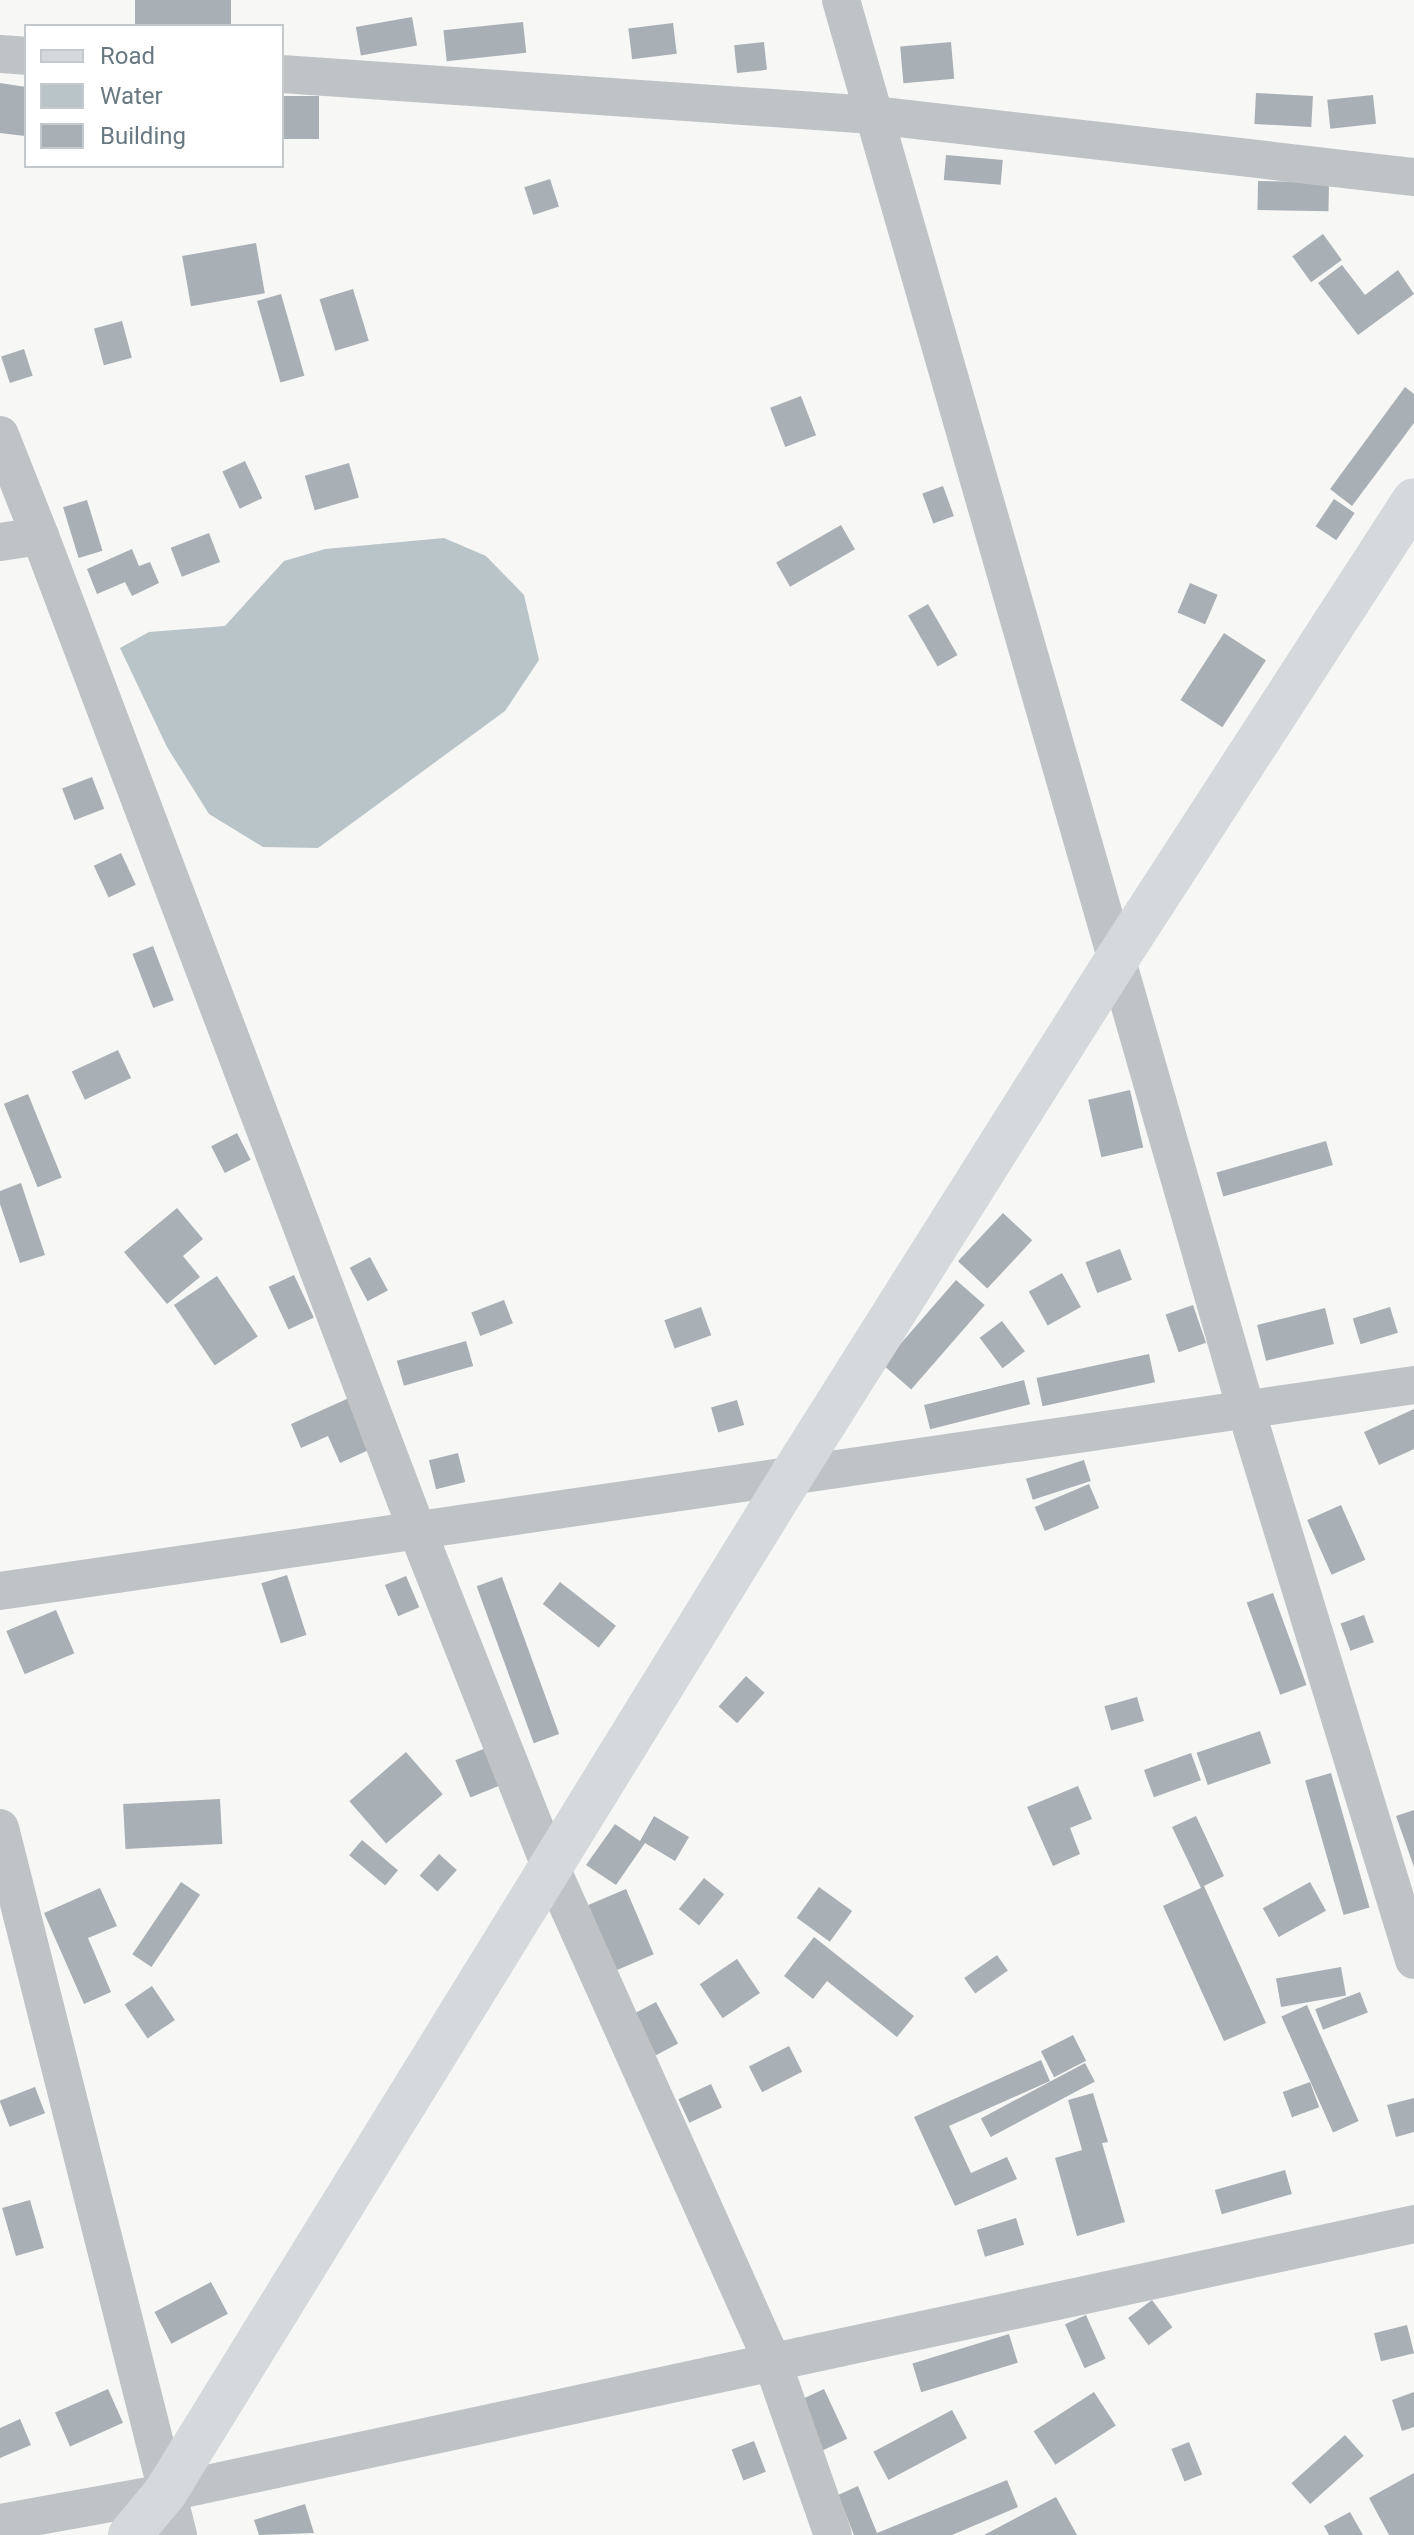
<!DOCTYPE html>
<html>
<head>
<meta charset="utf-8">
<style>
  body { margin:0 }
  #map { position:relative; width:1414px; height:2535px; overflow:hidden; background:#f7f7f5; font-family:Roboto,sans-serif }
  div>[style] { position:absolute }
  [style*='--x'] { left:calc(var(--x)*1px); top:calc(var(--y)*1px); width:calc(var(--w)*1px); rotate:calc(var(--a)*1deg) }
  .water>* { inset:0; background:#b8c4c8 }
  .building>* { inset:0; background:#a9b0b5; transform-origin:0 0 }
  .minor>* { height:38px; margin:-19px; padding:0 19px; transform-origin:19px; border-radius:19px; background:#bfc3c6 }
  .secondary>* { height:44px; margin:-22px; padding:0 22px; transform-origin:22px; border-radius:22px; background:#d5d9dc }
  span { translate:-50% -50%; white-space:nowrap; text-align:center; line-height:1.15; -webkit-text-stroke:8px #fff; paint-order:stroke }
  .legend { position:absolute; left:24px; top:24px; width:260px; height:144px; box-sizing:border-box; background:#fff; border:2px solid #c3c9cd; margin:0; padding:10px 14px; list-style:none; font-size:24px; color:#697983 }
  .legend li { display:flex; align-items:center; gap:16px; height:40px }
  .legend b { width:40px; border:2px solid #c3c9cd }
</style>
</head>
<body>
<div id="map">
  <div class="water">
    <div style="clip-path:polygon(444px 538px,486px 556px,524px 595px,539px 660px,505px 711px,318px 848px,263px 847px,209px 814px,167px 747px,120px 648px,149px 632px,225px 626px,284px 561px,325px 549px)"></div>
  </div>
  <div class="building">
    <div style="left:135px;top:0;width:96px;height:26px"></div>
    <div style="left:412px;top:17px;width:29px;height:57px;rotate:80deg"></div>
    <div style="left:523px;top:22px;width:31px;height:80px;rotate:84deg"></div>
    <div style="left:673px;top:23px;width:31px;height:45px;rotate:83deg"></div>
    <div style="left:764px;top:42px;width:28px;height:30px;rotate:84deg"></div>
    <div style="left:951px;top:42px;width:37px;height:51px;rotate:85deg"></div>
    <div style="clip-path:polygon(0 83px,26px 87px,25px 136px,0 133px)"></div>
    <div style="left:1256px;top:93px;width:57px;height:31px;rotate:3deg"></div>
    <div style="left:1373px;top:95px;width:29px;height:46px;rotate:84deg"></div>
    <div style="left:282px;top:96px;width:37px;height:43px"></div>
    <div style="left:946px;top:155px;width:57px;height:25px;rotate:5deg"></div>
    <div style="left:550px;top:179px;width:29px;height:27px;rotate:72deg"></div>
    <div style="left:1258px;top:181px;width:71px;height:29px;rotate:1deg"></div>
    <div style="left:1323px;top:234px;width:32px;height:38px;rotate:54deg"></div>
    <div style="left:256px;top:243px;width:51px;height:75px;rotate:80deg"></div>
    <div style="clip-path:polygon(1342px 265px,1365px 295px,1398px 270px,1414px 294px,1358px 335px,1318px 283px)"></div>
    <div style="left:353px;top:289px;width:54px;height:35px;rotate:73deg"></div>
    <div style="left:281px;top:294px;width:85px;height:25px;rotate:74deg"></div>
    <div style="left:122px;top:321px;width:38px;height:29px;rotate:75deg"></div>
    <div style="left:24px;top:349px;width:28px;height:24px;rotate:72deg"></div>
    <div style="clip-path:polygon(1405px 387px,1414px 394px,1414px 423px,1352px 506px,1330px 489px)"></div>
    <div style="left:801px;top:396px;width:42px;height:33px;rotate:69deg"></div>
    <div style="left:245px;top:461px;width:41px;height:25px;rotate:65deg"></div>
    <div style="left:349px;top:463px;width:36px;height:46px;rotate:74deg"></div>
    <div style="left:943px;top:486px;width:32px;height:22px;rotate:70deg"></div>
    <div style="left:1334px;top:499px;width:25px;height:33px;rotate:34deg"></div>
    <div style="left:87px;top:500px;width:53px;height:25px;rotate:73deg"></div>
    <div style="left:841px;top:525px;width:28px;height:75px;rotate:60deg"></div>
    <div style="left:209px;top:533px;width:31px;height:41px;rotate:69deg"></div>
    <div style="clip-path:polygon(132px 549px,139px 566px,150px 562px,159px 583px,132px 596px,125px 582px,97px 594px,87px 569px)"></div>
    <div style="left:1190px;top:583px;width:30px;height:32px;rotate:23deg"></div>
    <div style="left:928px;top:604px;width:59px;height:23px;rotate:60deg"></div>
    <div style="left:1224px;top:633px;width:50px;height:80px;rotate:33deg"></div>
    <div style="left:92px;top:777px;width:34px;height:32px;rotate:69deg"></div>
    <div style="left:121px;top:853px;width:35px;height:30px;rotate:65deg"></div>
    <div style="left:153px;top:946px;width:58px;height:22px;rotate:69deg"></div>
    <div style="left:118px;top:1050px;width:31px;height:51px;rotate:65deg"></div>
    <div style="left:1130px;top:1090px;width:59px;height:43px;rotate:77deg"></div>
    <div style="left:28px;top:1094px;width:90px;height:26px;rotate:68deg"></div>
    <div style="left:237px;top:1133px;width:30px;height:29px;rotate:63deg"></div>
    <div style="left:1326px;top:1141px;width:25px;height:114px;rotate:74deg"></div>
    <div style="clip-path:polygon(21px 1183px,45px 1255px,20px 1263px,0 1204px,0 1191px)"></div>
    <div style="clip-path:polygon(177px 1208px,203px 1239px,183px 1256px,200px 1277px,167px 1304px,124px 1252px)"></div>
    <div style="left:1003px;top:1213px;width:40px;height:66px;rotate:43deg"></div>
    <div style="left:1120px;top:1249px;width:33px;height:37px;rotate:69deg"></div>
    <div style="left:370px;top:1257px;width:38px;height:23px;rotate:62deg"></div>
    <div style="left:1062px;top:1273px;width:39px;height:38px;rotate:61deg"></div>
    <div style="left:294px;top:1275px;width:47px;height:28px;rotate:65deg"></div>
    <div style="left:217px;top:1276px;width:73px;height:52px;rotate:56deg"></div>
    <div style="left:956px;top:1280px;width:38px;height:112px;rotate:41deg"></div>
    <div style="left:504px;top:1300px;width:25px;height:35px;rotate:69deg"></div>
    <div style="left:1193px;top:1305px;width:40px;height:29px;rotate:71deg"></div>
    <div style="left:701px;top:1307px;width:30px;height:39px;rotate:70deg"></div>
    <div style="left:1390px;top:1307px;width:27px;height:39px;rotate:73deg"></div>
    <div style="left:1325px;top:1308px;width:37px;height:70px;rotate:76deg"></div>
    <div style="left:1002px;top:1321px;width:38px;height:28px;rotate:53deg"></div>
    <div style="left:466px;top:1341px;width:26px;height:72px;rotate:74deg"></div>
    <div style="left:1149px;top:1354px;width:29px;height:115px;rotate:78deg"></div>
    <div style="left:1024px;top:1380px;width:25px;height:103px;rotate:76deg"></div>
    <div style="clip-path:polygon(349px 1398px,371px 1449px,340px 1463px,328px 1436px,301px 1448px,291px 1424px)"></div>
    <div style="left:737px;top:1400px;width:26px;height:27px;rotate:74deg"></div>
    <div style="clip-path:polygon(1414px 1409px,1414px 1449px,1379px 1465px,1364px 1432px)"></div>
    <div style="left:458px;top:1453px;width:30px;height:30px;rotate:76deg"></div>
    <div style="left:1084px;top:1460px;width:22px;height:61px;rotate:72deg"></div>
    <div style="left:1089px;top:1484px;width:26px;height:59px;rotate:67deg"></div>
    <div style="left:1341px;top:1505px;width:60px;height:37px;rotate:66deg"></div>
    <div style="left:287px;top:1575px;width:63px;height:27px;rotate:72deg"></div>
    <div style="left:406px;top:1576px;width:34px;height:23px;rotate:67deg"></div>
    <div style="left:502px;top:1577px;width:167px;height:27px;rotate:70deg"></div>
    <div style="left:560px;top:1582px;width:71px;height:28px;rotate:38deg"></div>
    <div style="left:1273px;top:1593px;width:98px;height:28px;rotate:70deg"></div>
    <div style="left:56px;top:1610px;width:47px;height:54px;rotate:67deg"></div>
    <div style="left:1364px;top:1615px;width:29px;height:25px;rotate:70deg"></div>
    <div style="left:746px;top:1676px;width:25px;height:41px;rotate:42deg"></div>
    <div style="left:1137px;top:1697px;width:25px;height:34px;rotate:74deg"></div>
    <div style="left:1260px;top:1731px;width:34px;height:67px;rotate:71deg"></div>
    <div style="left:486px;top:1748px;width:40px;height:33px;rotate:68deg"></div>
    <div style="left:406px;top:1752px;width:56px;height:75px;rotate:49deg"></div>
    <div style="left:1191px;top:1753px;width:29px;height:50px;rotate:70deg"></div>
    <div style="left:1331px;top:1773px;width:140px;height:27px;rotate:74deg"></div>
    <div style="clip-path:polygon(1078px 1786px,1092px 1819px,1070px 1828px,1080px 1854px,1053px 1866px,1027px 1807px)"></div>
    <div style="left:220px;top:1799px;width:45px;height:97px;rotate:87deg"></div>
    <div style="clip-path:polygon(1414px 1810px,1414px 1867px,1396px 1816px)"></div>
    <div style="clip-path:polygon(654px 1816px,689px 1837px,675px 1861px,645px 1843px,616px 1885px,586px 1865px,615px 1824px,640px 1841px)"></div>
    <div style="clip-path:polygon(1196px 1816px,1224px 1876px,1204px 1886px,1266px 2023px,1224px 2041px,1163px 1906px,1201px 1888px,1172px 1827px)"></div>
    <div style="left:362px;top:1840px;width:47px;height:20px;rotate:40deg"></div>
    <div style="left:439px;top:1854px;width:24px;height:29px;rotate:42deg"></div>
    <div style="left:704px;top:1878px;width:26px;height:40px;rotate:39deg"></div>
    <div style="left:181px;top:1882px;width:23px;height:87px;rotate:34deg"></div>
    <div style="left:1310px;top:1882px;width:33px;height:54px;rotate:61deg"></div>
    <div style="left:819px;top:1887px;width:41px;height:38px;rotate:36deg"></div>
    <div style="clip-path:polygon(100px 1888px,117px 1926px,88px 1938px,111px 1992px,84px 2004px,44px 1913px)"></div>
    <div style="left:626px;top:1889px;width:71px;height:41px;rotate:67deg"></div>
    <div style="clip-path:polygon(814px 1937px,914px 2016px,897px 2037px,827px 1981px,813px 1999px,784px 1976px)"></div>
    <div style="left:997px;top:1955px;width:19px;height:40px;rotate:55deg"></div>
    <div style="left:737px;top:1959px;width:41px;height:45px;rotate:56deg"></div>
    <div style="left:1341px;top:1967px;width:29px;height:66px;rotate:80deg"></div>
    <div style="left:152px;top:1986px;width:41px;height:33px;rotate:56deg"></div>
    <div style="left:1360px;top:1992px;width:22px;height:48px;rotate:69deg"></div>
    <div style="left:656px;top:2002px;width:47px;height:25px;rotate:62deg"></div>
    <div style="left:1307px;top:2005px;width:127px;height:28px;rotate:66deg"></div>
    <div style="left:1073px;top:2035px;width:29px;height:36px;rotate:63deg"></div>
    <div style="left:789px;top:2046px;width:29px;height:45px;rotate:63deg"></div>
    <div style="clip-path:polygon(1041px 2060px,1050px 2081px,949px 2126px,971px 2173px,1007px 2157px,1017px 2179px,955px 2206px,914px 2117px)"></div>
    <div style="left:1085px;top:2063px;width:21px;height:118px;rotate:62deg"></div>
    <div style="left:1310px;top:2082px;width:27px;height:29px;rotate:70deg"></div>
    <div style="left:711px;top:2084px;width:26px;height:36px;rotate:65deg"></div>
    <div style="left:35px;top:2087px;width:28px;height:38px;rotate:69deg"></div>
    <div style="clip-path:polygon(1093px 2093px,1108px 2142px,1102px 2143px,1125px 2222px,1077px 2236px,1055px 2158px,1082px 2150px,1068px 2100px)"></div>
    <div style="clip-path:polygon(1414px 2098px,1414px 2132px,1396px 2137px,1387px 2105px)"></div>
    <div style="left:1285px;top:2170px;width:25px;height:73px;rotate:74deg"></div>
    <div style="left:30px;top:2200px;width:50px;height:29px;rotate:74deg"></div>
    <div style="left:1016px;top:2218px;width:28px;height:41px;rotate:73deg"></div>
    <div style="left:211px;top:2282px;width:36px;height:64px;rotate:62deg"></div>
    <div style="left:1152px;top:2300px;width:34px;height:30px;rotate:53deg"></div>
    <div style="left:1086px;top:2315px;width:48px;height:23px;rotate:66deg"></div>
    <div style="left:1407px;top:2325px;width:29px;height:34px;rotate:76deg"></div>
    <div style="left:1009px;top:2334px;width:30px;height:101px;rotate:73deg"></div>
    <div style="left:108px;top:2389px;width:37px;height:58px;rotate:66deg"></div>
    <div style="left:824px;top:2389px;width:55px;height:28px;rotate:65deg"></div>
    <div style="left:1094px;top:2392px;width:40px;height:72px;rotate:57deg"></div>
    <div style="clip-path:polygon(1414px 2392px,1414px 2427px,1402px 2431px,1392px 2400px)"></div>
    <div style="left:952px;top:2410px;width:32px;height:89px;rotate:62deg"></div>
    <div style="clip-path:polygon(20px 2419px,31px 2445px,0 2458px,0 2428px)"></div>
    <div style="left:1345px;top:2435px;width:28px;height:72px;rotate:48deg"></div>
    <div style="left:754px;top:2441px;width:33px;height:24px;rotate:69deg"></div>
    <div style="left:1189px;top:2442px;width:35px;height:19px;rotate:68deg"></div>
    <div style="clip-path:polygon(1414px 2473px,1414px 2535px,1389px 2535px,1369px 2498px)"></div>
    <div style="clip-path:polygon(1007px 2480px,1018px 2507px,952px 2535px,854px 2535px,838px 2495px,858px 2486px,877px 2533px)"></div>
    <div style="clip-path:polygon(1056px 2497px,1077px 2535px,984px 2535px)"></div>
    <div style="clip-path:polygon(305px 2504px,314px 2533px,259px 2535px,254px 2520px)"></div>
    <div style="clip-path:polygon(1350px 2512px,1363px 2535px,1329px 2535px,1324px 2526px)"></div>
  </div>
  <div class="minor">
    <div style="--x:841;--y:0;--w:1467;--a:73.97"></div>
    <div style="--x:1246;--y:1410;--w:575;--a:73.01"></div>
    <div style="--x:0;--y:54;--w:26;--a:4"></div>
    <div style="--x:282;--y:74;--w:592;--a:3.97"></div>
    <div style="--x:873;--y:115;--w:545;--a:6.54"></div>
    <div style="--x:0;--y:435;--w:109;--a:68.4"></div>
    <div style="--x:40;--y:536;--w:40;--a:171.5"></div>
    <div style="--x:40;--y:536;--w:1063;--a:69.23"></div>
    <div style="--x:417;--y:1530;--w:364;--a:68.4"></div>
    <div style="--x:551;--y:1868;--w:540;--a:65.85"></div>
    <div style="--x:772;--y:2361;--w:184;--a:70.7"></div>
    <div style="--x:0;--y:1591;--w:1429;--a:-8.29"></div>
    <div style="--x:0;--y:1828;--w:729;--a:75.87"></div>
    <div style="--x:0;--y:2523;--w:168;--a:-10.3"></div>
    <div style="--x:165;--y:2493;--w:1278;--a:-12.15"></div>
  </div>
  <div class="secondary">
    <div style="--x:130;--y:2535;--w:55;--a:-50.2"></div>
    <div style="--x:165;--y:2493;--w:1196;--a:-58.37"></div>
    <div style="--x:792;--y:1475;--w:606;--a:-57.8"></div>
    <div style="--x:1115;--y:962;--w:550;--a:-57.09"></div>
  </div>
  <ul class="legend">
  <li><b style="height:10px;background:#d5d9dc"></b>Road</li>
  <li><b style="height:22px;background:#b8c4c8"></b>Water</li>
  <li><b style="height:22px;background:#a9b0b5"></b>Building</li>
  </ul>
</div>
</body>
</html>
